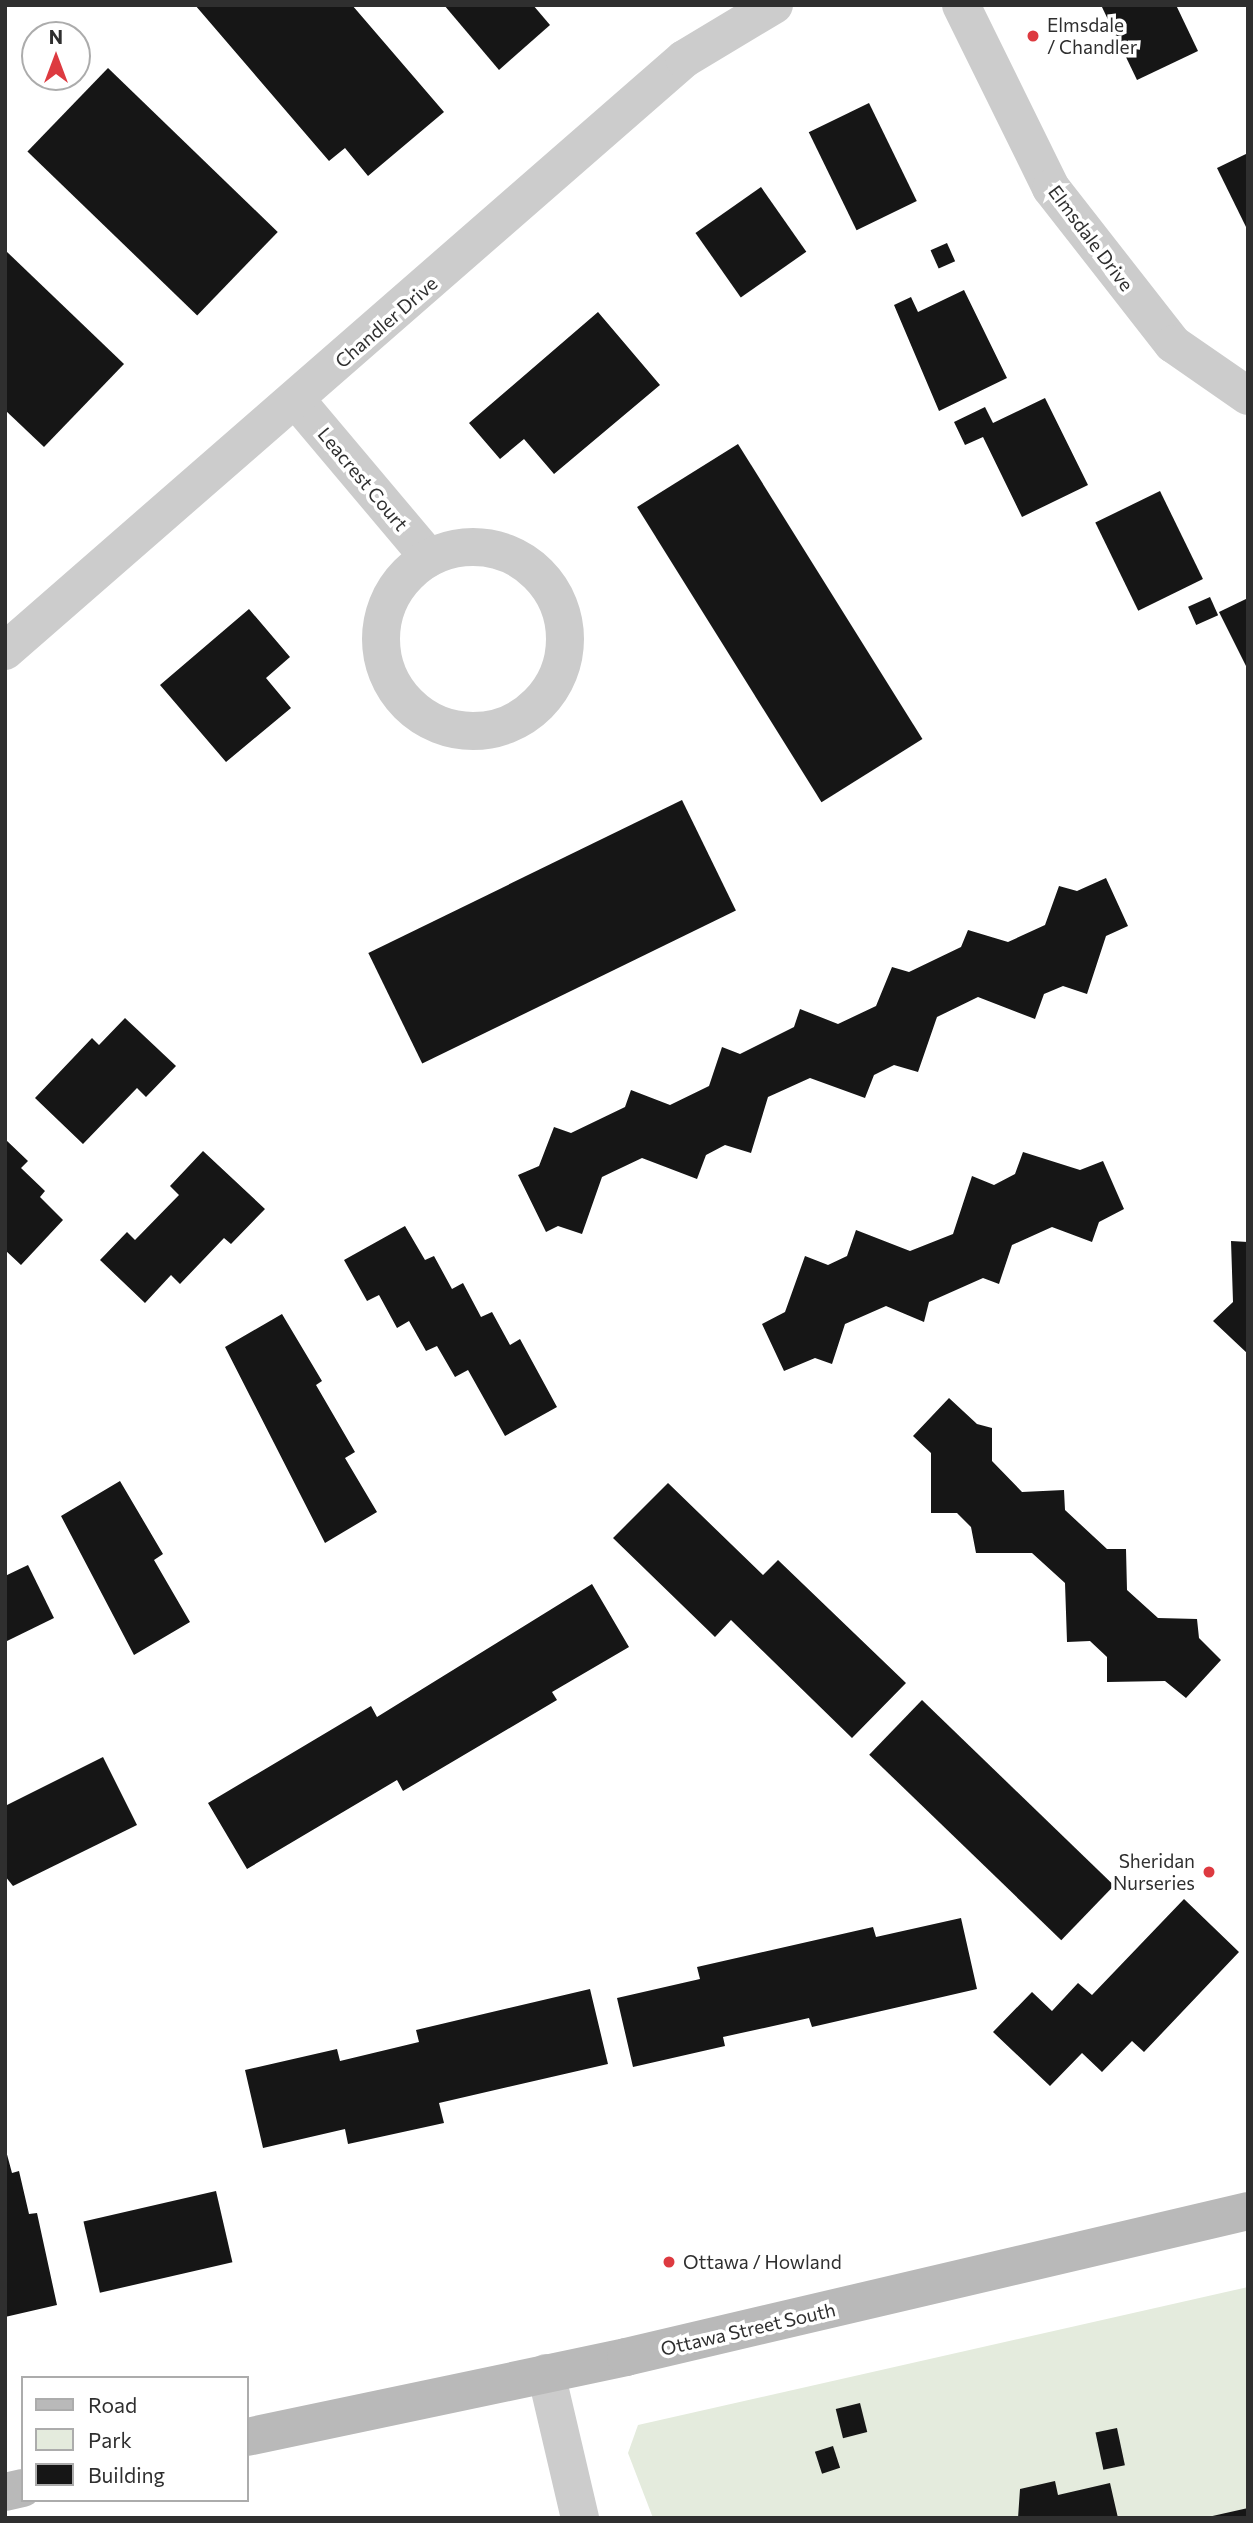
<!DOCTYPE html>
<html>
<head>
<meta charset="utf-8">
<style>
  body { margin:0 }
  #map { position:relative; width:1253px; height:2523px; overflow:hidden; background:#fff; font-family:Commissioner,sans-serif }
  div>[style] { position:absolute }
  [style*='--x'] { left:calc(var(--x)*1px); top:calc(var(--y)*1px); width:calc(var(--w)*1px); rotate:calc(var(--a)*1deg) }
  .green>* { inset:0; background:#e4ebdd }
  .building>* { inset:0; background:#161616; transform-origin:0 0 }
  .minor>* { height:38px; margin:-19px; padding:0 19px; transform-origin:19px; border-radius:19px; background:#ccc }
  .minor>.ring { margin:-19px; padding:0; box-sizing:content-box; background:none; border:38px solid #ccc; border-radius:50% }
  .secondary>* { height:38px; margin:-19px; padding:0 19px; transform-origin:19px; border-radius:19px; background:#b9b9b9 }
  .dots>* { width:19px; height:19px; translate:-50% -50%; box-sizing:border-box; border:4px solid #fff; border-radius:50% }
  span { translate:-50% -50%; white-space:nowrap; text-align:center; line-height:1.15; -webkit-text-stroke:7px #fff; paint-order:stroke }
  .poi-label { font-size:19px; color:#2f2f2f }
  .left { translate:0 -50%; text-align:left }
  .right { translate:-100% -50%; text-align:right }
  .street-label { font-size:19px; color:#2f2f2f }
  .frame { position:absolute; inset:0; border:7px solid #2f2f2f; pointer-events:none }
  .legend { position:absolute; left:21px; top:2376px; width:228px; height:126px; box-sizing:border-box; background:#fff; border:2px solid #acacac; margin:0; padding:9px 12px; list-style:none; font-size:21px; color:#2f2f2f }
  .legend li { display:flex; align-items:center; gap:14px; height:35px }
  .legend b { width:35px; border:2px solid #acacac }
  .north { position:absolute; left:21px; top:21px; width:70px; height:70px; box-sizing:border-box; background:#fff; border:2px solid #acacac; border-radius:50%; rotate:0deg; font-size:19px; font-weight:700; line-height:28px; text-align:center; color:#2f2f2f }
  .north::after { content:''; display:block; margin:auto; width:24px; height:32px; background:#dd3a40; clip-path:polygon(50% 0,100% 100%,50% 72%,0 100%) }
</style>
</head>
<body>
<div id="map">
  <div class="green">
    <div style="clip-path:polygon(1248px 2287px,1248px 2518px,653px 2518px,628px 2453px,638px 2425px)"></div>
  </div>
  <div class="building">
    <div style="clip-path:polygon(195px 5px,352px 5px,444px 112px,368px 176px,345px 148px,329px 161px)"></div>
    <div style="clip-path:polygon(444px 5px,533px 5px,550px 25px,499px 70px)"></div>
    <div style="clip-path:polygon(1101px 5px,1176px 5px,1198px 51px,1137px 80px)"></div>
    <div style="left:108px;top:68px;width:236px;height:116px;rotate:44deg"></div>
    <div style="left:869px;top:103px;width:109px;height:67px;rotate:64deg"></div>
    <div style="clip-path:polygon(1248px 153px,1248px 231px,1217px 168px)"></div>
    <div style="left:761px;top:187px;width:79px;height:80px;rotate:55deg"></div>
    <div style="left:947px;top:243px;width:20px;height:18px;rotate:66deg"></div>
    <div style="clip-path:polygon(5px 250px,124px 364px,44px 447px,5px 410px)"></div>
    <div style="clip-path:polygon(964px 290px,1007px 378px,939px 411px,894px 305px,911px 297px,918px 312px)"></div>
    <div style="clip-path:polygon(598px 312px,660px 385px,554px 474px,524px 439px,500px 459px,469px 423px)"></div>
    <div style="clip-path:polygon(1045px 398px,1088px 485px,1022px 517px,983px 437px,965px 445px,954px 422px,985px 407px,993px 423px)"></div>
    <div style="left:738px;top:444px;width:348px;height:119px;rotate:58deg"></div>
    <div style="left:1160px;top:491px;width:98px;height:72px;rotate:64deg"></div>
    <div style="left:1210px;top:597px;width:20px;height:24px;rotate:66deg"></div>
    <div style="clip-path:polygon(1248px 598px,1248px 670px,1219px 612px)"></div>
    <div style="clip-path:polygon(249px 609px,290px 657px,266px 678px,291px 708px,226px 762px,160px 685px)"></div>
    <div style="left:682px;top:800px;width:123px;height:349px;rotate:64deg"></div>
    <div style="clip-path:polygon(1106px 878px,1128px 926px,1106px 936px,1087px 994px,1063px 986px,1044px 994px,1035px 1019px,978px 997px,937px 1017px,918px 1072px,894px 1065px,874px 1075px,865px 1098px,810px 1078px,768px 1097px,751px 1153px,725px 1145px,706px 1155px,697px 1179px,642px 1158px,602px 1177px,582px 1234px,558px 1226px,546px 1232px,518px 1175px,539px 1166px,554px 1127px,571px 1133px,625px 1107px,631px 1090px,670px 1105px,709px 1086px,722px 1047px,740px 1054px,794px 1027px,800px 1009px,838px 1024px,876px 1006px,892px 967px,909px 972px,961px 947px,968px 930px,1008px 942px,1045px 925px,1059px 886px,1077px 891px)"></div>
    <div style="clip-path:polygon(125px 1018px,176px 1066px,146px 1097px,137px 1088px,83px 1144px,35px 1098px,92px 1038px,99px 1045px)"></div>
    <div style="clip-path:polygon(5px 1139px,28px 1161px,21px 1168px,45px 1191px,40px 1197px,63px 1220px,21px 1265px,5px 1250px)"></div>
    <div style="clip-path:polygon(203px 1151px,265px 1209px,231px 1244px,224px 1238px,180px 1284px,171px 1275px,145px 1303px,100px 1260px,127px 1232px,135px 1240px,179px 1195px,170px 1186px)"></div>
    <div style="clip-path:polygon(1023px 1152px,1080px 1170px,1103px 1161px,1124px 1209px,1099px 1222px,1092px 1242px,1052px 1227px,1012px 1245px,999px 1284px,983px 1278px,929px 1302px,924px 1322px,886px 1306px,845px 1324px,832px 1364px,815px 1358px,784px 1371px,762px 1324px,785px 1312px,805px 1256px,828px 1265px,847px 1256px,856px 1230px,910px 1251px,953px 1234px,972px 1176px,994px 1185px,1015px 1174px)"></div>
    <div style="clip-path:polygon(405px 1226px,425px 1260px,434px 1256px,452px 1289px,463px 1283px,481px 1317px,492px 1312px,510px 1345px,520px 1339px,557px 1407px,505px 1436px,468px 1370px,455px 1377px,437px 1346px,426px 1351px,409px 1321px,397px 1328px,379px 1295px,367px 1301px,344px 1260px)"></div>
    <div style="clip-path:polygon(1231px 1241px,1248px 1242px,1248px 1354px,1213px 1321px,1233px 1302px)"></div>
    <div style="clip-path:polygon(282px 1314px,322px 1381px,316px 1385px,355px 1452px,345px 1458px,377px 1512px,325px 1543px,225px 1347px)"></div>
    <div style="clip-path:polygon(949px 1398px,977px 1424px,992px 1428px,992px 1461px,1022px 1492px,1064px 1490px,1065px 1510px,1107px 1549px,1126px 1549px,1127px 1590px,1158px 1618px,1197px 1619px,1199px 1638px,1221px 1660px,1186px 1698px,1165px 1681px,1107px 1682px,1107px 1657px,1090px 1641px,1067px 1642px,1065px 1583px,1032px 1553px,976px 1553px,971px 1527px,957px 1513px,931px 1513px,931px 1453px,913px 1436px)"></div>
    <div style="clip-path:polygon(120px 1481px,163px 1554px,154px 1560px,190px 1622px,134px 1655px,61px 1516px)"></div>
    <div style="clip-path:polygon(668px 1483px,763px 1575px,778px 1560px,906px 1683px,852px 1738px,731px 1620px,715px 1637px,613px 1538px)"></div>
    <div style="clip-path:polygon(28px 1565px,54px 1618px,5px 1642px,5px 1576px)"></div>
    <div style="clip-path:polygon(592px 1584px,629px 1647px,552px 1692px,557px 1700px,403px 1791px,397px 1780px,247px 1869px,208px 1803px,371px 1706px,377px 1717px)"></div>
    <div style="left:922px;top:1700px;width:267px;height:76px;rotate:44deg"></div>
    <div style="clip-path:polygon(103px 1757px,137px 1825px,13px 1886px,5px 1876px,5px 1806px)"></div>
    <div style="clip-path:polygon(1184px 1899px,1239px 1952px,1144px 2052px,1132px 2041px,1102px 2072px,1082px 2053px,1050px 2086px,993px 2032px,1032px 1992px,1052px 2011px,1078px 1983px,1092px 1995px)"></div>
    <div style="clip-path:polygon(961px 1918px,977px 1989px,812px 2027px,809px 2018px,723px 2037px,725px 2046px,633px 2067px,617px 1998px,700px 1979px,697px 1967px,873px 1927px,876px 1937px)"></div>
    <div style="clip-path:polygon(590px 1989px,608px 2064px,439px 2103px,444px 2123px,348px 2144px,345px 2129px,263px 2148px,245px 2070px,337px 2049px,340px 2061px,419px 2042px,416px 2030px)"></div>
    <div style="clip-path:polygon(5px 2147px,12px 2173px,19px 2171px,29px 2214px,37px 2213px,57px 2305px,5px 2317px)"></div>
    <div style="left:216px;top:2191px;width:73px;height:136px;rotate:77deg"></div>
    <div style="left:860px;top:2403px;width:30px;height:25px;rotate:76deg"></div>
    <div style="left:1117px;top:2428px;width:38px;height:22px;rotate:78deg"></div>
    <div style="left:833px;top:2446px;width:23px;height:19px;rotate:72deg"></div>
    <div style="clip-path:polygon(1055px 2481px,1058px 2495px,1110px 2483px,1118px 2518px,1018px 2518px,1020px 2489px)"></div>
    <div style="clip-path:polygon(1248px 2508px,1248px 2518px,1208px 2518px,1208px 2517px)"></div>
  </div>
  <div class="minor">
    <div style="--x:961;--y:5;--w:204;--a:63.8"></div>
    <div style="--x:1051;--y:188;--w:198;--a:52"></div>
    <div style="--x:1173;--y:344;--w:91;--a:34.7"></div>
    <div style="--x:297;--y:401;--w:205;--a:49.9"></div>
    <div class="ring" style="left:381px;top:547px;width:146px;height:146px"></div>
    <div style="--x:5;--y:651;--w:901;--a:-41.08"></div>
    <div style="--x:684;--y:59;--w:105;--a:-31"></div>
    <div style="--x:546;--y:2373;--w:149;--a:76.8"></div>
  </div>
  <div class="secondary">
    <div style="--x:247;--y:2437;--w:387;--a:-11.9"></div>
    <div style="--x:626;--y:2357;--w:639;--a:-13.21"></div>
    <div style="--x:5;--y:2492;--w:18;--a:-13"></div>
  </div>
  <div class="dots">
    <div style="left:1033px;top:36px;background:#dd3a40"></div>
    <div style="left:1209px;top:1872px;background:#dd3a40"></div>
    <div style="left:669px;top:2262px;background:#dd3a40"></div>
  </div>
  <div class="poi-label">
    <span class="left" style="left:1047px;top:36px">Elmsdale<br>/ Chandler</span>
    <span class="right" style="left:1195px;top:1872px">Sheridan<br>Nurseries</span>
    <span class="left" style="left:683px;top:2262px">Ottawa / Howland</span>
  </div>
  <div class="street-label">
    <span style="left:1091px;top:238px;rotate:53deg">Elmsdale Drive</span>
    <span style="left:386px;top:322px;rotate:-41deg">Chandler Drive</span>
    <span style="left:363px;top:479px;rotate:50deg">Leacrest Court</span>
    <span style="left:748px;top:2329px;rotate:-13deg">Ottawa Street South</span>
  </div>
  <div class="frame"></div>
  <ul class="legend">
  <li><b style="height:9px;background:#b9b9b9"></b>Road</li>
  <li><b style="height:19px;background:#e4ebdd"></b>Park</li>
  <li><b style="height:19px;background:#161616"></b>Building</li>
  </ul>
  <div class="north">N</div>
</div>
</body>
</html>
